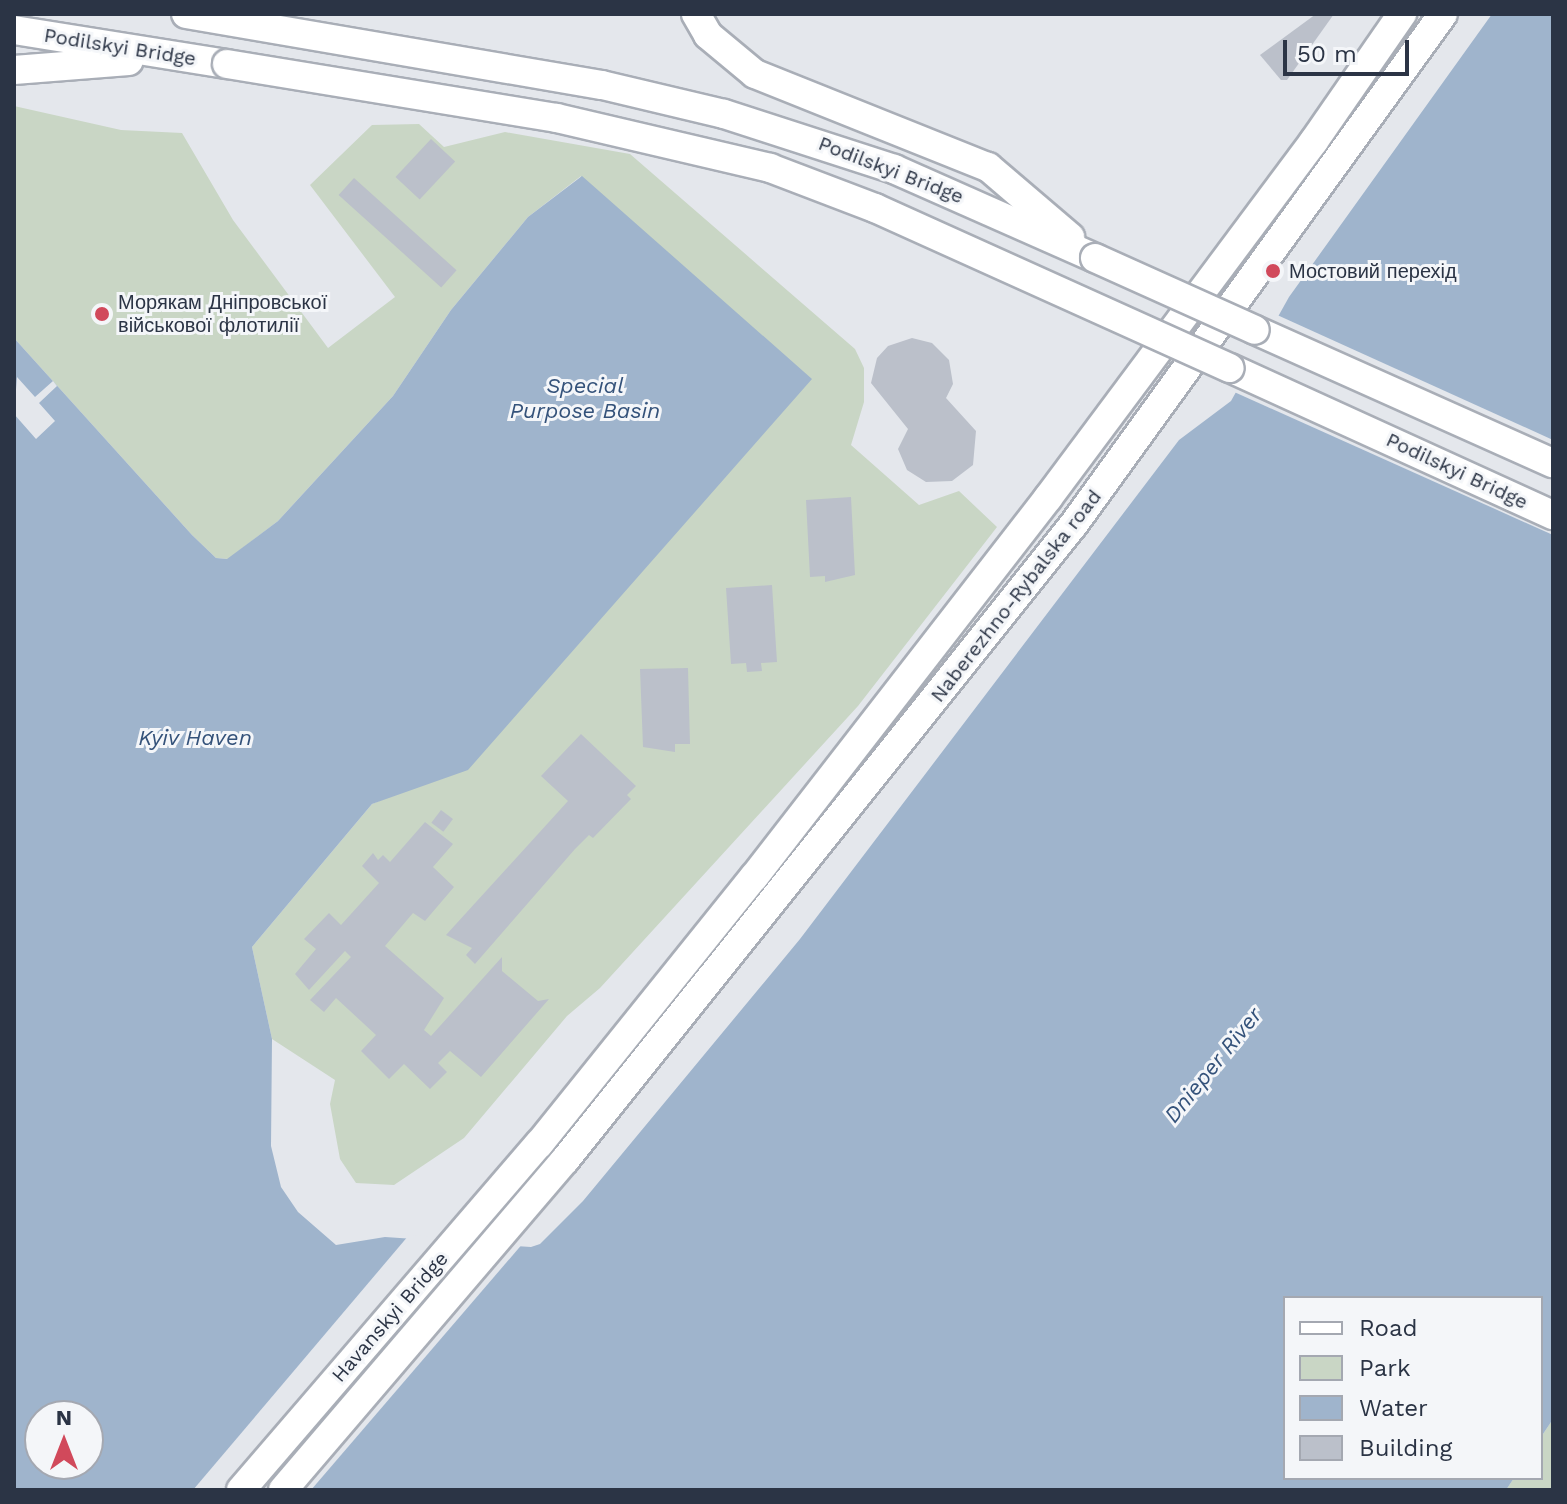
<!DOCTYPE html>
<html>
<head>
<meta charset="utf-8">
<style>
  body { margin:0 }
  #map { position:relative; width:1567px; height:1504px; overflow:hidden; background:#e4e7ec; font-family:"Work Sans",sans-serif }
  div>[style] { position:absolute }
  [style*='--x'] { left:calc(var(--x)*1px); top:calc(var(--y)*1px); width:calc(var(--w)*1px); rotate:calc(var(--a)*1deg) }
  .green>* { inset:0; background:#c9d6c5 }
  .water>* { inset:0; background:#9fb4cc }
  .pier>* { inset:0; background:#e4e7ec }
  .building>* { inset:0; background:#bbc0ca; transform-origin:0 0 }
  .roads { filter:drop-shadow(2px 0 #a9aeb7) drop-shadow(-2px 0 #a9aeb7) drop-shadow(0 2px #a9aeb7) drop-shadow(0 -2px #a9aeb7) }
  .secondary>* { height:28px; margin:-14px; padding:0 14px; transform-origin:14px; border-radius:14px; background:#fff }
  .bridges { filter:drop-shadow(2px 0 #a9aeb7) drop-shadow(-2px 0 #a9aeb7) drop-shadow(0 2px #a9aeb7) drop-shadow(0 -2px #a9aeb7) }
  .secondary-bridge>* { height:28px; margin:-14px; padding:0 14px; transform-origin:14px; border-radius:14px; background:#fff }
  .dots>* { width:22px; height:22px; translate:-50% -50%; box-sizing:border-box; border:4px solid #f4f6f9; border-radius:50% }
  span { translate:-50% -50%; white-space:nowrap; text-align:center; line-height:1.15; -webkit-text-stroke:6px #f4f6f9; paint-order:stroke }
  .street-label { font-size:20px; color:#2b3445 }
  .poi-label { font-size:20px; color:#2b3445 }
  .left { translate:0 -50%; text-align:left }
  .water-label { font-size:22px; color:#34527a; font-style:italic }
  .frame { position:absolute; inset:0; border:16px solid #2b3445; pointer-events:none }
  .legend { position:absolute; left:1283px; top:1296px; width:260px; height:184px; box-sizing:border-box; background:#f4f6f9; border:2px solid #a4a8b1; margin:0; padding:10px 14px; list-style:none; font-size:24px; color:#2b3445 }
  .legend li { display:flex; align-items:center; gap:16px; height:40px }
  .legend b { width:40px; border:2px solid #a4a8b1 }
  .north { position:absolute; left:24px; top:1400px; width:80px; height:80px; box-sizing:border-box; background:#f4f6f9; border:2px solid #a4a8b1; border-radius:50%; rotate:0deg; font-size:22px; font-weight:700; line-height:32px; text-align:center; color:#2b3445 }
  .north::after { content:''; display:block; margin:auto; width:28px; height:36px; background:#d1495b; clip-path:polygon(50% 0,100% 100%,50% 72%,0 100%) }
  .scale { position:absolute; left:1283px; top:40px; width:126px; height:36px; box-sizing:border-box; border:4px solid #2b3445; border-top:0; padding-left:10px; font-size:24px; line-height:28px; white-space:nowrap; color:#2b3445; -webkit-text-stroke:6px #f4f6f9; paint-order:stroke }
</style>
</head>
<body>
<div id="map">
  <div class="green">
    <div style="clip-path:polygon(14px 106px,121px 130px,182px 133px,233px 220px,328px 348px,395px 297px,310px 185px,372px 125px,419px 124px,444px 147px,505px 132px,630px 154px,855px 349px,864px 368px,864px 402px,851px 445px,919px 505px,959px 491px,997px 527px,858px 706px,600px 988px,567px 1016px,464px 1138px,394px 1185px,356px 1183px,340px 1159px,330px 1104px,335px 1080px,272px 1039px,252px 947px,372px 804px,403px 791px,581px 176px,528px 217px,451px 310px,393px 396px,278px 521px,228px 559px,216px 558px,192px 535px,14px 338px)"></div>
    <div style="clip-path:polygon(1553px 1419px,1553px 1490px,1506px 1490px,1514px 1478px,1541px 1478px,1541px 1437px)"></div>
  </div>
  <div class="water">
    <div style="clip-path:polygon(evenodd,1492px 14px,1553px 14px,1553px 1419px,1541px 1437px,1541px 1298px,1285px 1298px,1285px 1478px,1514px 1478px,1506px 1490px,14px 1490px,14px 338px,192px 535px,216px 558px,227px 559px,278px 521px,393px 396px,451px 310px,528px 217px,582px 176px,812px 379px,468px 770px,372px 804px,252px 947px,272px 1039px,271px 1146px,281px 1187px,298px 1212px,336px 1245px,385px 1237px,531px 1247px,540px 1244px,583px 1201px,800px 939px,1179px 440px,1231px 401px,1289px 297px,1492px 14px,40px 1416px,88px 1416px,88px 1464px,40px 1464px,40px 1416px)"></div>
  </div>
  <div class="pier">
    <div style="clip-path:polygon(1275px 314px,1553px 440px,1553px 535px,1232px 391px)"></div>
    <div style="clip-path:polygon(17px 377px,35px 397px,53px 381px,57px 386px,39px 403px,55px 421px,36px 439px,14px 414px)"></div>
    <div style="clip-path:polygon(409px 1235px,524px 1242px,311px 1490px,193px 1490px)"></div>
  </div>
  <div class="building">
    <div style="clip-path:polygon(1316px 14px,1334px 14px,1287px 80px,1281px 80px,1260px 55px)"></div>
    <div style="left:431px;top:139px;width:33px;height:52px;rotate:43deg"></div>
    <div style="left:354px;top:178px;width:138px;height:23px;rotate:42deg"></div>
    <div style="clip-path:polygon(912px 338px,932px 343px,949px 360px,953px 384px,946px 398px,976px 431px,973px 465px,952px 481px,926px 482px,907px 470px,898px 449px,908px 429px,871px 383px,877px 358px,888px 346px)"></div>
    <div style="clip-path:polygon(851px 497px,855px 575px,825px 582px,825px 576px,810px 577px,806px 500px)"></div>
    <div style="clip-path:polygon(772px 585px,777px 662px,761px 663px,762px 671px,747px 672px,746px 663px,731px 664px,726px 588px)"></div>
    <div style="clip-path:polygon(688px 668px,690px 744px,675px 744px,675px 752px,643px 747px,640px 669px)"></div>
    <div style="clip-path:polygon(581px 734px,636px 786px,627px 795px,631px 799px,593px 838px,589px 835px,575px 849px,475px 964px,466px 955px,472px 948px,446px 935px,568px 801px,541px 776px)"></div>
    <div style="left:441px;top:810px;width:15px;height:16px;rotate:37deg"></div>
    <div style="clip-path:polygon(425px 822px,453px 844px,433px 867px,454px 887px,425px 921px,413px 913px,385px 946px,444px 998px,424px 1030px,431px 1036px,502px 957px,502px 971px,538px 1001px,549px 999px,481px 1077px,450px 1051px,438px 1063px,447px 1072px,430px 1089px,404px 1064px,389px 1079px,361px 1051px,376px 1035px,336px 998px,324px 1012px,310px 1000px,351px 957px,345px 951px,309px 990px,295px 974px,316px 949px,304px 939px,329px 913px,341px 925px,379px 883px,362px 866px,373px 853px,378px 860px,383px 855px,390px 862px)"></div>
  </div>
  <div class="roads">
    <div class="secondary">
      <div style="--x:186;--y:14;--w:422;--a:9.7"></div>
      <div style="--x:602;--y:85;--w:125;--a:13.4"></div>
      <div style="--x:724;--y:114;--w:179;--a:17.9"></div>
      <div style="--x:894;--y:169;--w:220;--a:23.9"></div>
      <div style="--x:696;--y:14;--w:24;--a:60"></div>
      <div style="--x:708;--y:35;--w:61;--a:39.7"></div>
      <div style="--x:755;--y:74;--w:251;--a:21.8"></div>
      <div style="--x:988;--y:167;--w:108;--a:40.5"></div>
      <div style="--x:14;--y:30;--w:216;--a:9.1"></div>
      <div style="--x:14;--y:70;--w:115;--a:-4.5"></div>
      <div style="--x:1255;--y:330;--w:326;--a:24.1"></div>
      <div style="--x:1230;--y:368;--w:355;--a:24.5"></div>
      <div style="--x:241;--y:1490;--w:457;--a:-49.3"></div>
      <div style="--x:539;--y:1144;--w:343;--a:-51.2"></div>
      <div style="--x:754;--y:877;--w:480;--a:-52.2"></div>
      <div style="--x:1048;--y:498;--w:445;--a:-53.3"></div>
      <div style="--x:1314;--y:141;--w:155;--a:-55.3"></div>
      <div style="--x:283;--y:1490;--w:434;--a:-49.5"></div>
      <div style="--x:565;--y:1160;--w:815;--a:-51.33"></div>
      <div style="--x:1074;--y:524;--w:629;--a:-54.11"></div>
    </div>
  </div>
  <div class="bridges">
    <div class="secondary-bridge">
      <div style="--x:227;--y:64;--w:334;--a:9.3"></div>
      <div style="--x:557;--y:118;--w:219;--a:13.2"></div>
      <div style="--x:770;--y:168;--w:112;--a:20.9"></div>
      <div style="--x:875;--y:208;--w:389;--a:24.3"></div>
      <div style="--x:1095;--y:258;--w:175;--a:24.2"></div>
    </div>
  </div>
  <div class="dots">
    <div style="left:1273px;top:271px;background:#d1495b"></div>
    <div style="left:102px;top:314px;background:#d1495b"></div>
  </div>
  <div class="street-label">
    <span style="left:120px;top:47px;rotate:9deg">Podilskyi Bridge</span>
    <span style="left:891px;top:170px;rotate:21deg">Podilskyi Bridge</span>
    <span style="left:1457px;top:471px;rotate:25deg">Podilskyi Bridge</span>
    <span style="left:1016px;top:596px;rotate:-52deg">Naberezhno-Rybalska road</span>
    <span style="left:390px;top:1317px;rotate:-49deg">Havanskyi Bridge</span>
  </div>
  <div class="poi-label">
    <span class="left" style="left:1289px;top:271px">Мостовий перехід</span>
    <span class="left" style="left:118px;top:314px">Морякам Дніпровської<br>військової флотилії</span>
  </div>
  <div class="water-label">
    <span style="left:585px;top:398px">Special<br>Purpose Basin</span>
    <span style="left:195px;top:738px">Kyiv Haven</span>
    <span style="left:1213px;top:1065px;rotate:-51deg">Dnieper River</span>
  </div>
  <div class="frame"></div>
  <ul class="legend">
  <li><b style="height:10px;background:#fff"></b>Road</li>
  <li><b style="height:22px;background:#c9d6c5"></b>Park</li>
  <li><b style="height:22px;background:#9fb4cc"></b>Water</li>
  <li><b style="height:22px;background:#bbc0ca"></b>Building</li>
  </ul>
  <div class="north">N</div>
  <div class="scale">50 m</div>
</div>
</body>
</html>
